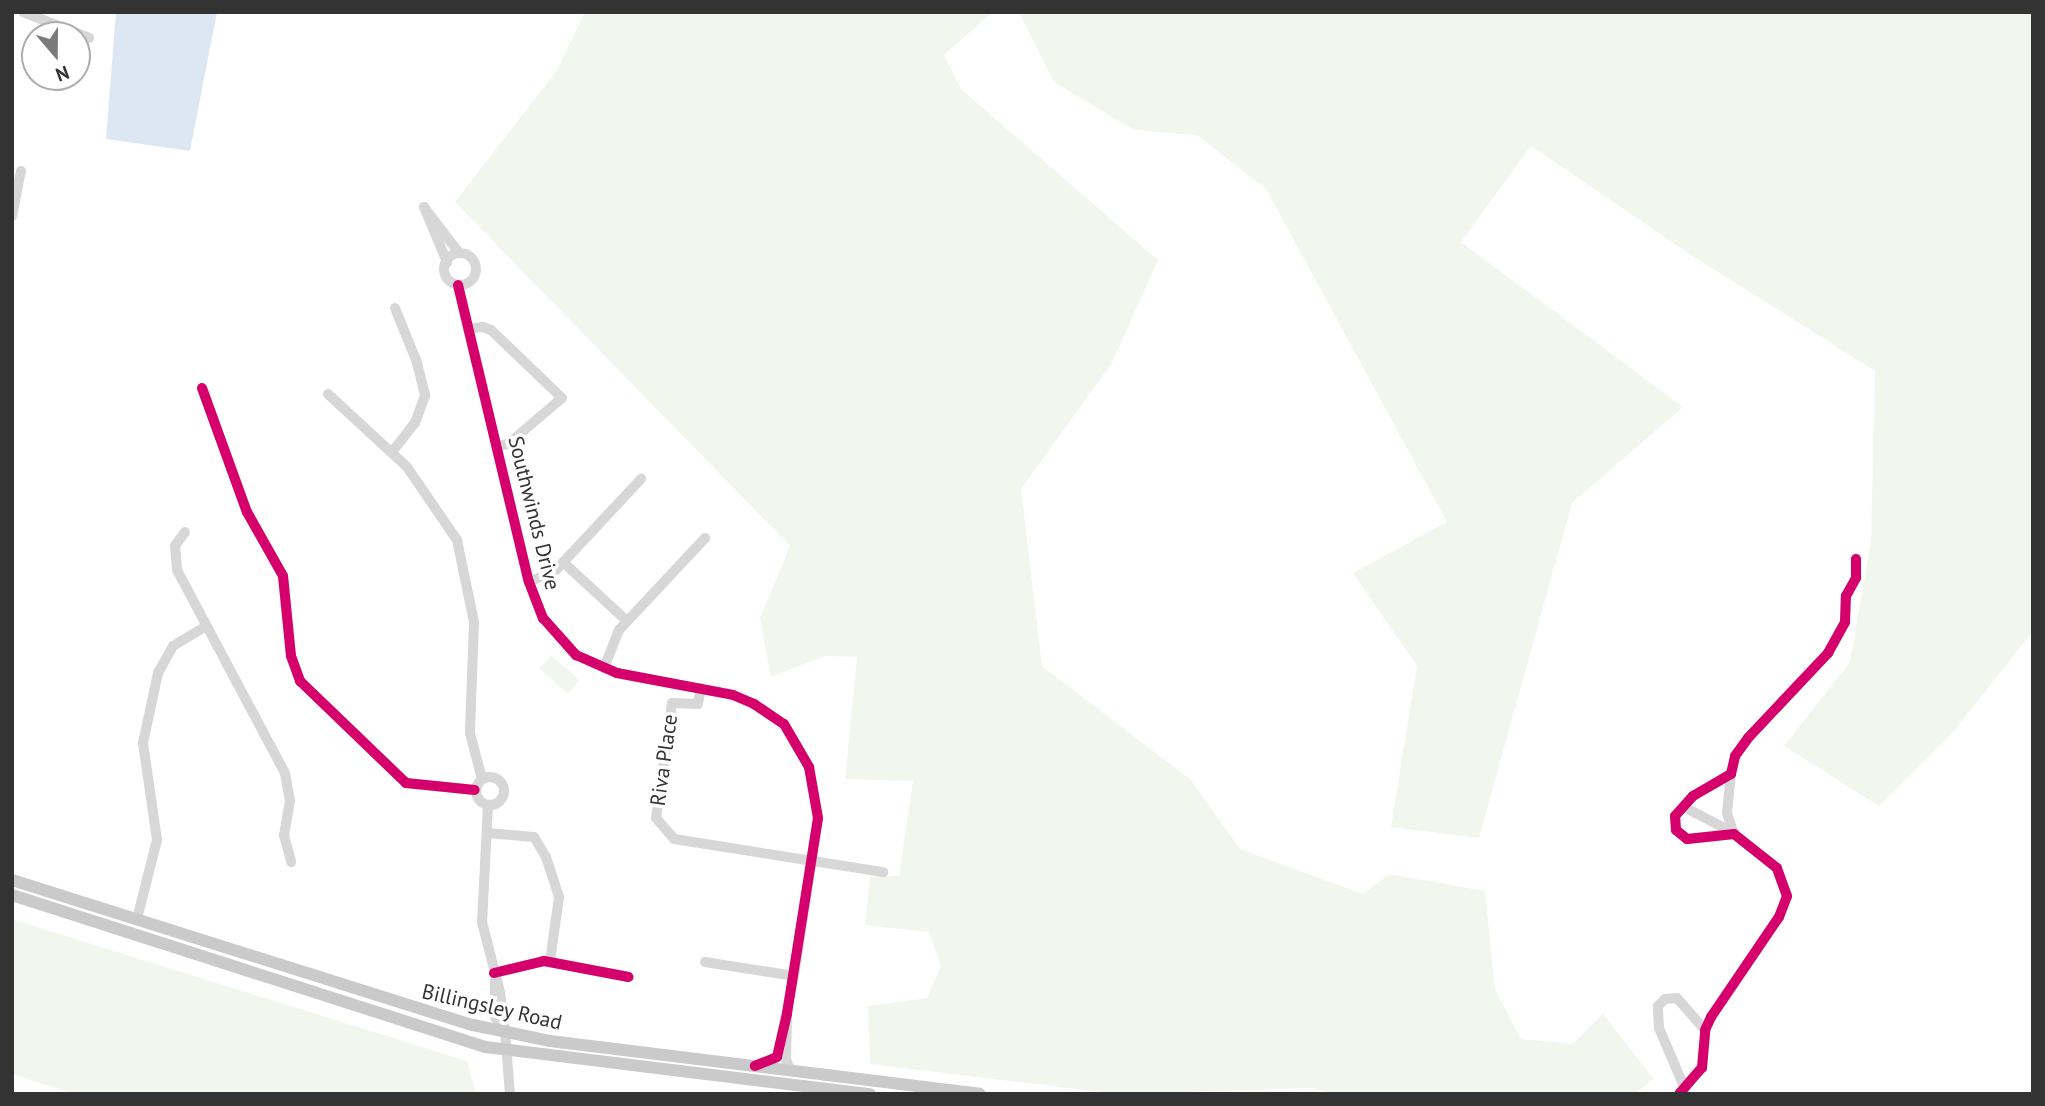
<!DOCTYPE html>
<html>
<head>
<meta charset="utf-8">
<style>
  body { margin:0 }
  #map { position:relative; width:2045px; height:1106px; overflow:hidden; background:#fff; font-family:"PT Sans",sans-serif }
  div>[style] { position:absolute }
  [style*='--x'] { left:calc(var(--x)*1px); top:calc(var(--y)*1px); width:calc(var(--w)*1px); rotate:calc(var(--a)*1deg) }
  .green>* { inset:0; background:#f2f7ee; transform-origin:0 0 }
  .water>* { inset:0; background:#dde7f4 }
  .minor>* { height:10px; margin:-5px; padding:0 5px; transform-origin:5px; border-radius:5px; background:#d7d7d7 }
  .minor>.ring { margin:-5px; padding:0; box-sizing:content-box; background:none; border:10px solid #d7d7d7; border-radius:50% }
  .major>* { height:12px; margin:-6px; padding:0 6px; transform-origin:6px; border-radius:6px; background:#cacaca }
  .cycleway>* { height:10px; margin:-5px; padding:0 5px; transform-origin:5px; border-radius:5px; background:#d6006c }
  span { translate:-50% -50%; white-space:nowrap; text-align:center; line-height:1.15; -webkit-text-stroke:7px #fff; paint-order:stroke }
  .street-label { font-size:21px; color:#333 }
  .frame { position:absolute; inset:0; border:14px solid #333; pointer-events:none }
  .north { position:absolute; left:21px; top:21px; width:70px; height:70px; box-sizing:border-box; background:#fff; border:2px solid #adadad; border-radius:50%; rotate:160deg; font-size:19px; font-weight:700; line-height:28px; text-align:center; color:#333 }
  .north::after { content:''; display:block; margin:auto; width:24px; height:32px; background:#7a7a7a; clip-path:polygon(50% 0,100% 100%,50% 72%,0 100%) }
</style>
</head>
<body>
<div id="map">
  <div class="green">
    <div style="clip-path:polygon(585px 12px,993px 12px,944px 55px,961px 89px,1158px 260px,1112px 363px,1021px 489px,1042px 666px,1190px 779px,1240px 849px,1363px 894px,1389px 874px,1485px 891px,1495px 989px,1521px 1039px,1573px 1044px,1603px 1014px,1654px 1079px,1634px 1094px,1331px 1094px,1312px 1088px,1118px 1094px,870px 1064px,868px 1006px,927px 998px,941px 966px,929px 932px,865px 925px,870px 876px,899px 876px,913px 781px,845px 779px,857px 657px,825px 656px,771px 677px,760px 618px,790px 546px,455px 202px,557px 70px)"></div>
    <div style="clip-path:polygon(1019px 12px,2033px 12px,2033px 631px,1954px 731px,1879px 806px,1784px 746px,1850px 662px,1871px 541px,1875px 371px,1691px 255px,1531px 146px,1461px 242px,1683px 407px,1572px 503px,1479px 838px,1391px 827px,1417px 666px,1353px 573px,1447px 522px,1266px 189px,1197px 135px,1134px 130px,1054px 82px)"></div>
    <div style="left:551px;top:655px;width:38px;height:18px;rotate:41deg"></div>
    <div style="clip-path:polygon(12px 919px,467px 1061px,476px 1094px,74px 1094px,12px 1074px)"></div>
  </div>
  <div class="water">
    <div style="clip-path:polygon(116px 12px,217px 12px,190px 151px,106px 139px)"></div>
  </div>
  <div class="minor">
    <div style="--x:23;--y:12;--w:71;--a:21.5"></div>
    <div style="--x:424;--y:207;--w:60;--a:67.3"></div>
    <div style="--x:424;--y:207;--w:58;--a:52.7"></div>
    <div style="--x:12;--y:216;--w:46;--a:-78.7"></div>
    <div class="ring" style="left:444px;top:253px;width:22px;height:22px"></div>
    <div style="--x:458;--y:285;--w:305;--a:76.6"></div>
    <div style="--x:529;--y:582;--w:39;--a:69"></div>
    <div style="--x:543;--y:618;--w:50;--a:48.3"></div>
    <div style="--x:576;--y:655;--w:45;--a:23.7"></div>
    <div style="--x:617;--y:673;--w:118;--a:10.7"></div>
    <div style="--x:733;--y:695;--w:23;--a:23"></div>
    <div style="--x:754;--y:704;--w:36;--a:34"></div>
    <div style="--x:784;--y:724;--w:50;--a:59.8"></div>
    <div style="--x:809;--y:767;--w:52;--a:80"></div>
    <div style="--x:818;--y:818;--w:160;--a:98.6"></div>
    <div style="--x:794;--y:976;--w:83;--a:101.9"></div>
    <div style="--x:777;--y:1057;--w:21;--a:157"></div>
    <div style="--x:468;--y:329;--w:15;--a:-8"></div>
    <div style="--x:483;--y:327;--w:9;--a:21"></div>
    <div style="--x:491;--y:330;--w:98;--a:43.8"></div>
    <div style="--x:562;--y:398;--w:71;--a:139.6"></div>
    <div style="--x:508;--y:444;--w:11;--a:170"></div>
    <div style="--x:202;--y:388;--w:132;--a:70.1"></div>
    <div style="--x:247;--y:512;--w:73;--a:60.6"></div>
    <div style="--x:283;--y:576;--w:80;--a:84.3"></div>
    <div style="--x:291;--y:656;--w:27;--a:70"></div>
    <div style="--x:300;--y:681;--w:147;--a:43.9"></div>
    <div style="--x:406;--y:783;--w:69;--a:5.8"></div>
    <div style="--x:328;--y:394;--w:108;--a:42.7"></div>
    <div style="--x:407;--y:467;--w:88;--a:55.6"></div>
    <div style="--x:457;--y:540;--w:84;--a:78.3"></div>
    <div style="--x:474;--y:622;--w:111;--a:92.1"></div>
    <div style="--x:470;--y:733;--w:48;--a:75.4"></div>
    <div style="--x:392;--y:452;--w:37;--a:-52"></div>
    <div style="--x:415;--y:423;--w:30;--a:-70"></div>
    <div style="--x:425;--y:395;--w:36;--a:-104"></div>
    <div style="--x:416;--y:360;--w:56;--a:-112"></div>
    <div style="--x:185;--y:532;--w:17;--a:126"></div>
    <div style="--x:175;--y:546;--w:24;--a:85"></div>
    <div style="--x:177;--y:570;--w:230;--a:62"></div>
    <div style="--x:285;--y:773;--w:28;--a:80"></div>
    <div style="--x:290;--y:801;--w:35;--a:100"></div>
    <div style="--x:284;--y:835;--w:28;--a:75"></div>
    <div style="--x:563;--y:562;--w:87;--a:42.7"></div>
    <div style="--x:529;--y:582;--w:30;--a:-24"></div>
    <div style="--x:556;--y:570;--w:125;--a:-47"></div>
    <div style="--x:604;--y:668;--w:41;--a:-68.5"></div>
    <div style="--x:619;--y:630;--w:126;--a:-46.9"></div>
    <div style="--x:701;--y:688;--w:16;--a:101"></div>
    <div style="--x:698;--y:704;--w:26;--a:-178"></div>
    <div style="--x:672;--y:703;--w:116;--a:97.9"></div>
    <div style="--x:656;--y:818;--w:28;--a:49"></div>
    <div style="--x:674;--y:839;--w:212;--a:9"></div>
    <div style="--x:1731;--y:774;--w:39;--a:96"></div>
    <div style="--x:1727;--y:813;--w:22;--a:72"></div>
    <div class="ring" style="left:476px;top:777px;width:18px;height:18px"></div>
    <div style="--x:488;--y:805;--w:117;--a:92.9"></div>
    <div style="--x:482;--y:922;--w:72;--a:75.6"></div>
    <div style="--x:500;--y:992;--w:39;--a:83"></div>
    <div style="--x:505;--y:1031;--w:17;--a:-126"></div>
    <div style="--x:495;--y:1017;--w:36;--a:-90"></div>
    <div style="--x:1684;--y:807;--w:56;--a:27.5"></div>
    <div style="--x:488;--y:833;--w:46;--a:5"></div>
    <div style="--x:534;--y:837;--w:23;--a:59"></div>
    <div style="--x:546;--y:857;--w:42;--a:72"></div>
    <div style="--x:559;--y:897;--w:65;--a:98"></div>
    <div style="--x:137;--y:919;--w:81;--a:-75.8"></div>
    <div style="--x:157;--y:840;--w:98;--a:-98.2"></div>
    <div style="--x:143;--y:743;--w:72;--a:-77.9"></div>
    <div style="--x:158;--y:673;--w:31;--a:-61"></div>
    <div style="--x:173;--y:646;--w:39;--a:-31"></div>
    <div style="--x:705;--y:962;--w:90;--a:8.9"></div>
    <div style="--x:494;--y:973;--w:51;--a:-13.5"></div>
    <div style="--x:544;--y:961;--w:86;--a:10.7"></div>
    <div style="--x:787;--y:1015;--w:44;--a:91.3"></div>
    <div style="--x:786;--y:1059;--w:12;--a:70"></div>
    <div style="--x:505;--y:1031;--w:63;--a:85.5"></div>
    <div style="--x:1685;--y:1089;--w:66;--a:-113.1"></div>
    <div style="--x:1659;--y:1028;--w:22;--a:-93"></div>
    <div style="--x:1658;--y:1006;--w:10;--a:-45"></div>
    <div style="--x:1665;--y:999;--w:12;--a:-5"></div>
    <div style="--x:1677;--y:998;--w:43;--a:48.8"></div>
    <div style="--x:1679;--y:1094;--w:35;--a:-49"></div>
    <div style="--x:1702;--y:1068;--w:38;--a:-85"></div>
    <div style="--x:1705;--y:1030;--w:14;--a:-65"></div>
    <div style="--x:1711;--y:1017;--w:121;--a:-55.8"></div>
    <div style="--x:1779;--y:917;--w:22;--a:-69"></div>
    <div style="--x:1787;--y:896;--w:30;--a:-110"></div>
    <div style="--x:1777;--y:868;--w:55;--a:-141.7"></div>
    <div style="--x:1734;--y:834;--w:47;--a:173.9"></div>
    <div style="--x:1687;--y:839;--w:14;--a:-141"></div>
    <div style="--x:1676;--y:830;--w:14;--a:-94"></div>
    <div style="--x:1675;--y:816;--w:27;--a:-48"></div>
    <div style="--x:1693;--y:796;--w:44;--a:-30.1"></div>
    <div style="--x:1731;--y:774;--w:18;--a:-77"></div>
    <div style="--x:1735;--y:756;--w:22;--a:-54"></div>
    <div style="--x:1748;--y:738;--w:117;--a:-46.7"></div>
    <div style="--x:1828;--y:653;--w:35;--a:-61"></div>
    <div style="--x:1845;--y:622;--w:26;--a:-88"></div>
    <div style="--x:1846;--y:596;--w:21;--a:-61"></div>
    <div style="--x:1856;--y:578;--w:19;--a:-90"></div>
  </div>
  <div class="major">
    <div style="--x:12;--y:880;--w:483;--a:17.5"></div>
    <div style="--x:473;--y:1025;--w:79;--a:11.7"></div>
    <div style="--x:550;--y:1041;--w:433;--a:7"></div>
    <div style="--x:12;--y:895;--w:497;--a:17.8"></div>
    <div style="--x:485;--y:1047;--w:388;--a:7"></div>
  </div>
  <div class="cycleway">
    <div style="--x:458;--y:285;--w:305;--a:76.6"></div>
    <div style="--x:529;--y:582;--w:39;--a:69"></div>
    <div style="--x:543;--y:618;--w:50;--a:48.3"></div>
    <div style="--x:576;--y:655;--w:45;--a:23.7"></div>
    <div style="--x:617;--y:673;--w:118;--a:10.7"></div>
    <div style="--x:733;--y:695;--w:23;--a:23"></div>
    <div style="--x:754;--y:704;--w:36;--a:34"></div>
    <div style="--x:784;--y:724;--w:50;--a:59.8"></div>
    <div style="--x:809;--y:767;--w:52;--a:80"></div>
    <div style="--x:818;--y:818;--w:198;--a:99"></div>
    <div style="--x:787;--y:1014;--w:44;--a:103.1"></div>
    <div style="--x:777;--y:1057;--w:24;--a:158"></div>
    <div style="--x:202;--y:388;--w:132;--a:70.1"></div>
    <div style="--x:247;--y:512;--w:73;--a:60.6"></div>
    <div style="--x:283;--y:576;--w:80;--a:84.3"></div>
    <div style="--x:291;--y:656;--w:27;--a:70"></div>
    <div style="--x:300;--y:681;--w:147;--a:43.9"></div>
    <div style="--x:406;--y:783;--w:69;--a:5.8"></div>
    <div style="--x:494;--y:973;--w:51;--a:-13.5"></div>
    <div style="--x:544;--y:961;--w:86;--a:10.7"></div>
    <div style="--x:1679;--y:1094;--w:35;--a:-49"></div>
    <div style="--x:1702;--y:1068;--w:38;--a:-85"></div>
    <div style="--x:1705;--y:1030;--w:14;--a:-65"></div>
    <div style="--x:1711;--y:1017;--w:121;--a:-55.8"></div>
    <div style="--x:1779;--y:917;--w:22;--a:-69"></div>
    <div style="--x:1787;--y:896;--w:30;--a:-110"></div>
    <div style="--x:1777;--y:868;--w:55;--a:-141.7"></div>
    <div style="--x:1734;--y:834;--w:47;--a:173.9"></div>
    <div style="--x:1687;--y:839;--w:14;--a:-141"></div>
    <div style="--x:1676;--y:830;--w:14;--a:-94"></div>
    <div style="--x:1675;--y:816;--w:27;--a:-48"></div>
    <div style="--x:1693;--y:796;--w:44;--a:-30.1"></div>
    <div style="--x:1731;--y:774;--w:18;--a:-77"></div>
    <div style="--x:1735;--y:756;--w:22;--a:-54"></div>
    <div style="--x:1748;--y:738;--w:117;--a:-46.7"></div>
    <div style="--x:1828;--y:653;--w:35;--a:-61"></div>
    <div style="--x:1845;--y:622;--w:26;--a:-88"></div>
    <div style="--x:1846;--y:596;--w:21;--a:-61"></div>
    <div style="--x:1856;--y:578;--w:19;--a:-90"></div>
  </div>
  <div class="street-label">
    <span style="left:534px;top:513px;rotate:76deg">Southwinds Drive</span>
    <span style="left:664px;top:760px;rotate:-82deg">Riva Place</span>
    <span style="left:492px;top:1007px;rotate:13deg">Billingsley Road</span>
  </div>
  <div class="frame"></div>
  <div class="north">N</div>
</div>
</body>
</html>
